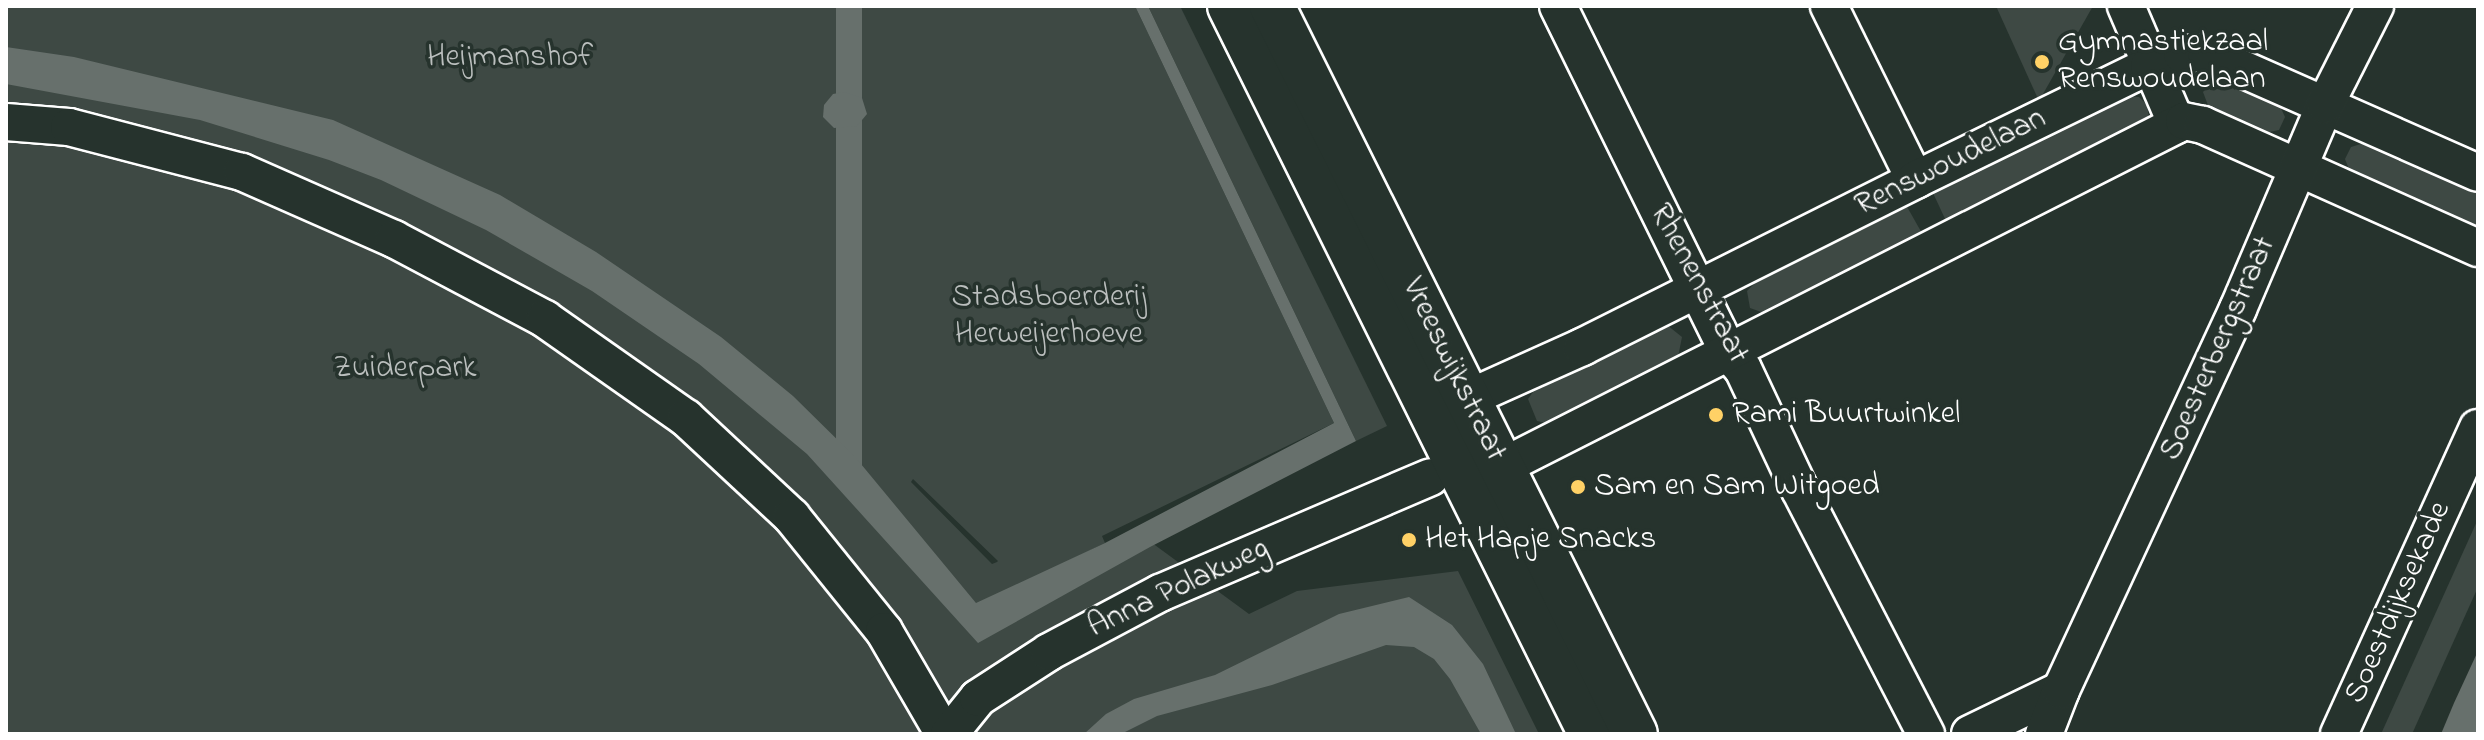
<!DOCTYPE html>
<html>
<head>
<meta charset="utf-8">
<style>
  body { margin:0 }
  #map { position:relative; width:2484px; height:740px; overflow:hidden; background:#26332d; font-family:"Indie Flower",sans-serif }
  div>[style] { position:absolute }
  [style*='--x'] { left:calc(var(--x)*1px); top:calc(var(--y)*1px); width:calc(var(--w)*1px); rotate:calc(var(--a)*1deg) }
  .green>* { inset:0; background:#3e4944 }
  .water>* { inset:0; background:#67706c; transform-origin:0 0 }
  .roads { filter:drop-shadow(2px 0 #fff) drop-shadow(-2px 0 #fff) drop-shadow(0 2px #fff) drop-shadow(0 -2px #fff) }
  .minor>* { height:36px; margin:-18px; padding:0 18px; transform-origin:18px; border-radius:18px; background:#26332d }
  .major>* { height:44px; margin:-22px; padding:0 22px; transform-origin:22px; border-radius:22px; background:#26332d }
  .dots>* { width:22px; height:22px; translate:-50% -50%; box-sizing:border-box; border:4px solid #26332d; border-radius:50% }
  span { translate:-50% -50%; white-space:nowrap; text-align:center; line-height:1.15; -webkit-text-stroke:7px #26332d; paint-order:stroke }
  .poi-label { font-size:32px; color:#fff }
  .left { translate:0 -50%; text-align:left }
  .park-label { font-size:32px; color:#bbbfbe }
  .street-label { font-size:32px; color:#fff }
  .frame { position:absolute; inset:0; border:8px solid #fff; pointer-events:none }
</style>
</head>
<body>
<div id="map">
  <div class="green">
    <div style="clip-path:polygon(evenodd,6px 6px,1135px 6px,1334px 423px,1102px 536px,1105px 543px,1023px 583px,1148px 540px,1249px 614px,1297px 591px,1458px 571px,1539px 734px,6px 734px,6px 6px,913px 479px,998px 561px,997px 562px,992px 564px,911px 482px,913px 479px)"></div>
    <div style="clip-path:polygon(1148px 6px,1180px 6px,1387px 426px,1356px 441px)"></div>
    <div style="clip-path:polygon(1996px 6px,2093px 6px,2039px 101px)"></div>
    <div style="clip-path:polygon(2215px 79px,2225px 80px,2279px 104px,2285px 117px,2279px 130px,2265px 133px,2209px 108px,2203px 92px)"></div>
    <div style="clip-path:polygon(2126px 96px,2139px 97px,2147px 105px,2149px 118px,2140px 127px,1947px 223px,1933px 193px)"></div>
    <div style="clip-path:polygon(2364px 143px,2478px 193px,2478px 230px,2350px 172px,2345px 159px,2351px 147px)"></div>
    <div style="clip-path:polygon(1906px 205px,1923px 235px,1767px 314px,1750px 308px,1747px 291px,1757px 281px)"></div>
    <div style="clip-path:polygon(1667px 325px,1682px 337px,1678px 357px,1546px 423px,1537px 421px,1528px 399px,1533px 392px)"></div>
    <div style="clip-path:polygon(2478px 519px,2478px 587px,2412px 734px,2381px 734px)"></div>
  </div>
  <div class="water">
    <div style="left:836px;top:6px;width:26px;height:463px"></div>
    <div style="clip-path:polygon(1135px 6px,1148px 6px,1356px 441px,1150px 547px,978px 643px,807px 454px,699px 364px,592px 291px,486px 230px,381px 180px,329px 160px,200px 120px,6px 84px,6px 47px,74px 57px,333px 120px,500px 195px,596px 252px,721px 337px,793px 396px,856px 458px,976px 603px,1105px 543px,1334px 423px)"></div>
    <div style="clip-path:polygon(844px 92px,862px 98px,867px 114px,857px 126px,834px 128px,823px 117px,824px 105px,833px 94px)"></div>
    <div style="clip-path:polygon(1409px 597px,1452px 625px,1483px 664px,1516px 734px,1481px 734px,1450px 679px,1434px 659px,1414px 647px,1386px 645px,1272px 685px,1157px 716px,1121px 734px,1084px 734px,1106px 714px,1134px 699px,1215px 675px,1339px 614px)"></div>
    <div style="clip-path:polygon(2478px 651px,2478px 734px,2441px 734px,2454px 703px)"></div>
  </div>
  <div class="roads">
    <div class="minor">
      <div style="--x:1558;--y:6;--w:387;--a:63.8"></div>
      <div style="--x:1729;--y:353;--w:21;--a:49"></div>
      <div style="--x:1743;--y:369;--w:132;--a:64.8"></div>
      <div style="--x:1799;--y:488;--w:277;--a:62.7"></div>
      <div style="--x:1829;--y:6;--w:194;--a:63.7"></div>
      <div style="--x:2126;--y:6;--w:129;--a:66.8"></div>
      <div style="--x:6;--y:122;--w:63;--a:4.5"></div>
      <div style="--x:69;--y:127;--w:179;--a:14.6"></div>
      <div style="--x:242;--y:172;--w:166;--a:23.8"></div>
      <div style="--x:394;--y:239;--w:171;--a:27.9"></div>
      <div style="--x:545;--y:319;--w:172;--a:35.1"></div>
      <div style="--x:686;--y:418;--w:145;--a:43"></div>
      <div style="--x:792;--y:517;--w:146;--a:51.1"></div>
      <div style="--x:884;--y:631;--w:119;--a:59.8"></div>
      <div style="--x:1442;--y:410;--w:154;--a:-24.2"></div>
      <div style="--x:1582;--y:347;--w:373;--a:-26.6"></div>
      <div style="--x:1915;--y:180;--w:260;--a:-26"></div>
      <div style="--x:2149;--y:66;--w:35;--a:-20"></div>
      <div style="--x:2182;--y:54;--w:24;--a:-2"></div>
      <div style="--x:2206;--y:53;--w:297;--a:23.8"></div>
      <div style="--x:1480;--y:478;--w:789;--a:-26.89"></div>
      <div style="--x:2184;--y:121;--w:19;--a:12"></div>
      <div style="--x:2203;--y:125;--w:301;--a:24.1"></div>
      <div style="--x:949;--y:734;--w:46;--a:-51.1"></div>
      <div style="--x:978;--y:698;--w:85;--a:-32.9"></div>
      <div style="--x:1049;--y:652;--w:126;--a:-28"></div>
      <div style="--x:1160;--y:593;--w:294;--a:-23.2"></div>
      <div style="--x:1970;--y:734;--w:101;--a:-25.8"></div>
      <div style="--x:2044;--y:734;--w:47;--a:-68.9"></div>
      <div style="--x:2061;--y:690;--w:420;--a:-65.1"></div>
      <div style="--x:2238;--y:309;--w:222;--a:-66.9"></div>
      <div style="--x:2325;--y:105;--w:111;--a:-63.2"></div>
      <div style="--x:2339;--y:734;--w:336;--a:-65.6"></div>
    </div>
    <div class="major">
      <div style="--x:1230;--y:6;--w:813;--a:63.62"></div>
      <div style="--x:1272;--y:6;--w:813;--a:63.5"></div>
    </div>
  </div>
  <div class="dots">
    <div style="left:2042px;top:62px;background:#ffd166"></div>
    <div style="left:1716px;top:415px;background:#ffd166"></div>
    <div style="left:1578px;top:487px;background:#ffd166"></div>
    <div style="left:1409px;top:540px;background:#ffd166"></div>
  </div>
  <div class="poi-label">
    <span class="left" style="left:2058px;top:62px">Gymnastiekzaal<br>Renswoudelaan</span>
    <span class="left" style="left:1732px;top:415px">Rami Buurtwinkel</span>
    <span class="left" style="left:1594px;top:487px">Sam en Sam Witgoed</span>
    <span class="left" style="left:1425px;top:540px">Het Hapje Snacks</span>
  </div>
  <div class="park-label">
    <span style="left:510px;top:58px">Heijmanshof</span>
    <span style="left:1049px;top:317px">Stadsboerderij<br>Herweijerhoeve</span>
    <span style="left:405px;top:369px">Zuiderpark</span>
  </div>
  <div class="street-label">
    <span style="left:1951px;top:163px;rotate:-26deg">Renswoudelaan</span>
    <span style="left:1698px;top:284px;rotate:62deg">Rhenenstraat</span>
    <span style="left:2219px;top:349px;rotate:-66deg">Soesterbergstraat</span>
    <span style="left:1453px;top:370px;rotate:64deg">Vreeswijkstraat</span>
    <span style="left:1179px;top:589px;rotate:-25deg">Anna Polakweg</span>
    <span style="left:2399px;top:603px;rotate:-66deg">Soestdijksekade</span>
  </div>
  <div class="frame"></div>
</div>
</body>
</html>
